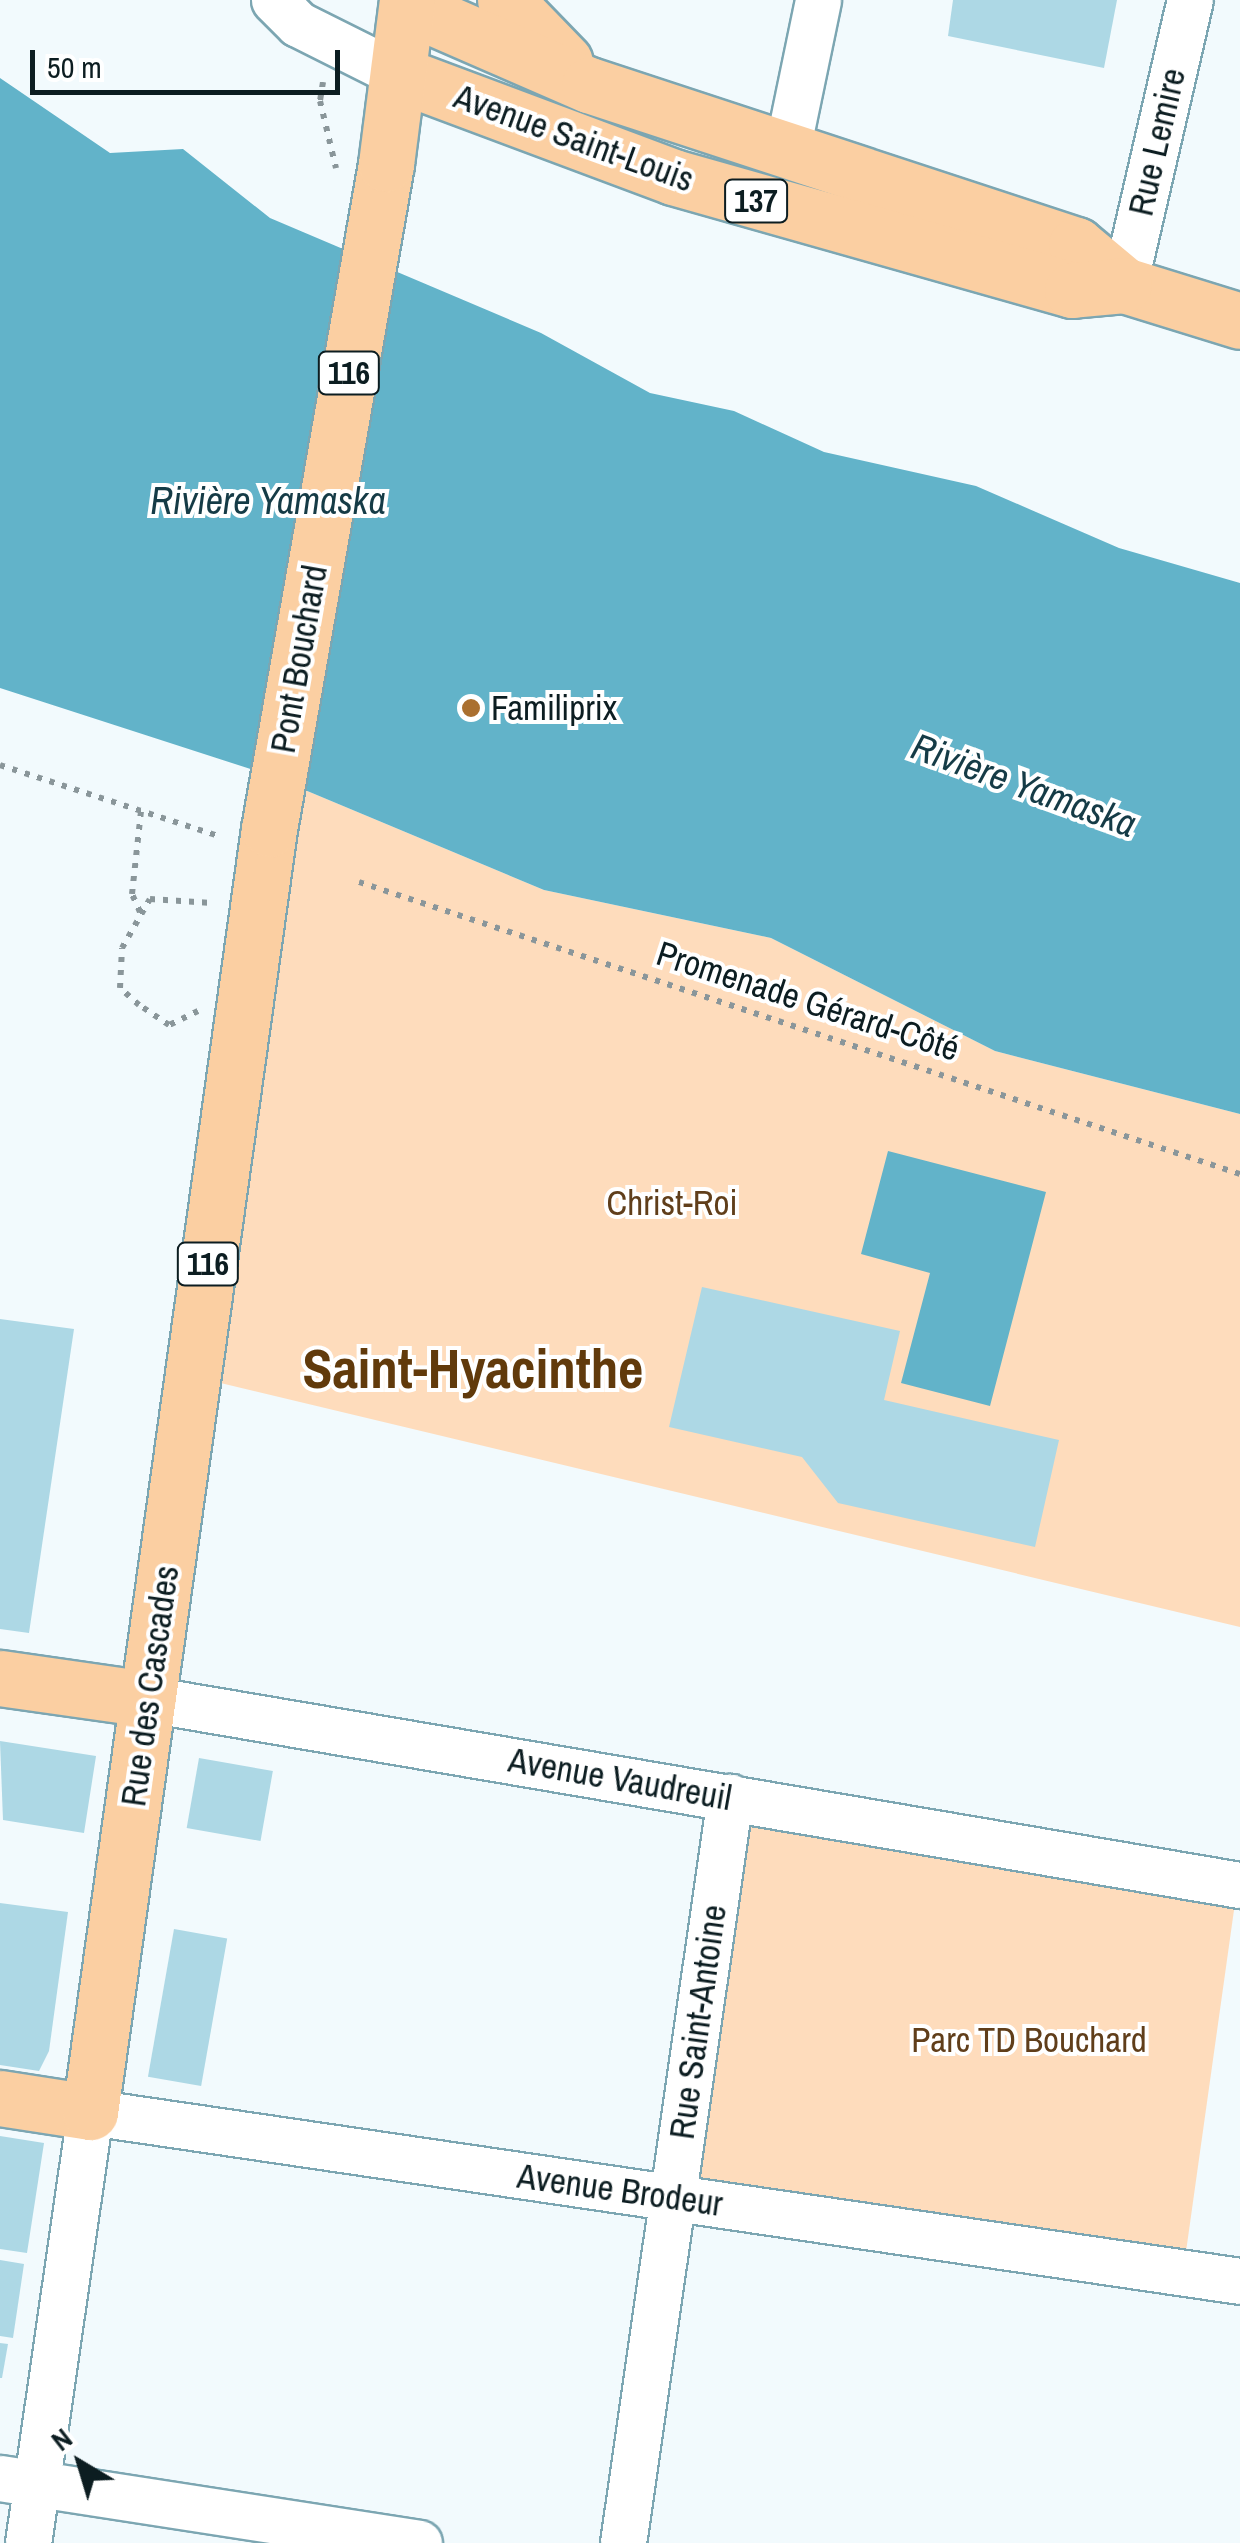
<!DOCTYPE html>
<html>
<head>
<meta charset="utf-8">
<style>
  body { margin:0 }
  #map { position:relative; width:1240px; height:2543px; overflow:hidden; background:#f2fafd; font-family:"Archivo Narrow",sans-serif }
  div>[style] { position:absolute }
  [style*='--x'] { left:calc(var(--x)*1px); top:calc(var(--y)*1px); width:calc(var(--w)*1px); rotate:calc(var(--a)*1deg) }
  .green>* { inset:0; background:#fedcbc; transform-origin:0 0 }
  .water>* { inset:0; background:#62b3c9 }
  .building>* { inset:0; background:#add8e5; transform-origin:0 0 }
  .path>* { height:6px; margin-top:-3px; transform-origin:0; background:repeating-linear-gradient(90deg,#8a969a 0 5px,transparent 0 13px) }
  .roads { filter:drop-shadow(2px 0 #7ca6b2) drop-shadow(-2px 0 #7ca6b2) drop-shadow(0 2px #7ca6b2) drop-shadow(0 -2px #7ca6b2) }
  .minor>* { height:45px; margin:-22.5px; padding:0 22.5px; transform-origin:22.5px; border-radius:22.5px; background:#fff }
  .major>* { height:55px; margin:-27.5px; padding:0 27.5px; transform-origin:27.5px; border-radius:27.5px; background:#fbcfa2 }
  .dots>* { width:28px; height:28px; translate:-50% -50%; box-sizing:border-box; border:5px solid #fff; border-radius:50% }
  span { translate:-50% -50%; white-space:nowrap; text-align:center; line-height:1.15; -webkit-text-stroke:8px #fff; paint-order:stroke }
  .shield-label span { padding:2px 8px; background:#fff; border:2px solid; border-radius:8px; -webkit-text-stroke-width:0 }
  .shield-label { font-size:32px; color:#0c1d21; font-weight:700 }
  .street-label { font-size:35px; color:#0c1d21 }
  .poi-label { font-size:35px; color:#0c1d21 }
  .left { translate:0 -50%; text-align:left }
  .park-label { font-size:35px; color:#603e1a }
  .water-label { font-size:38px; color:#153b46; font-style:italic }
  .town-label { font-size:55px; color:#613a0b; font-weight:700 }
  .north { position:absolute; left:30px; top:2413px; width:100px; height:100px; -webkit-text-stroke:8px #fff; paint-order:stroke; rotate:322deg; font-size:28px; font-weight:700; line-height:40px; text-align:center; color:#0c1d21 }
  .north::after { content:''; display:block; margin:auto; width:35px; height:45px; background:#0c1d21; clip-path:polygon(50% 0,100% 100%,50% 72%,0 100%) }
  .scale { position:absolute; left:30px; top:50px; width:310px; height:45px; box-sizing:border-box; border:5px solid #0c1d21; border-top:0; padding-left:12px; font-size:30px; line-height:35px; white-space:nowrap; color:#0c1d21; -webkit-text-stroke:8px #fff; paint-order:stroke }
</style>
</head>
<body>
<div id="map">
  <div class="green">
    <div style="clip-path:polygon(269px 775px,544px 890px,771px 938px,995px 1051px,1240px 1114px,1240px 1627px,183px 1374px)"></div>
    <div style="left:718px;top:1795px;width:527px;height:395px;rotate:8deg"></div>
  </div>
  <div class="water">
    <div style="clip-path:polygon(0 78px,110px 153px,183px 149px,270px 218px,541px 333px,650px 393px,734px 411px,824px 452px,976px 486px,1119px 548px,1240px 583px,1240px 1114px,995px 1051px,771px 938px,544px 890px,269px 775px,0 688px)"></div>
    <div style="clip-path:polygon(888px 1151px,1046px 1192px,990px 1406px,901px 1383px,930px 1273px,861px 1254px)"></div>
  </div>
  <div class="building">
    <div style="clip-path:polygon(953px 0,1117px 0,1104px 68px,948px 36px)"></div>
    <div style="clip-path:polygon(702px 1287px,900px 1331px,884px 1400px,1059px 1440px,1035px 1547px,838px 1503px,802px 1457px,669px 1427px)"></div>
    <div style="clip-path:polygon(0 1319px,74px 1329px,29px 1633px,0 1629px)"></div>
    <div style="clip-path:polygon(0 1741px,96px 1756px,84px 1833px,3px 1820px)"></div>
    <div style="left:199px;top:1758px;width:75px;height:71px;rotate:10deg"></div>
    <div style="clip-path:polygon(0 1903px,68px 1912px,49px 2051px,39px 2071px,0 2065px)"></div>
    <div style="left:174px;top:1929px;width:54px;height:150px;rotate:10deg"></div>
    <div style="clip-path:polygon(0 2136px,44px 2143px,27px 2253px,0 2249px)"></div>
    <div style="clip-path:polygon(0 2260px,24px 2264px,13px 2338px,0 2336px)"></div>
    <div style="clip-path:polygon(0 2343px,8px 2344px,2px 2378px,0 2378px)"></div>
  </div>
  <div class="path">
    <div style="--x:323;--y:82;--w:19;--a:99"></div>
    <div style="--x:320;--y:101;--w:69;--a:76.6"></div>
    <div style="--x:0;--y:765;--w:233;--a:18"></div>
    <div style="--x:359;--y:882;--w:928;--a:18.34"></div>
    <div style="--x:140;--y:912;--w:20;--a:-114"></div>
    <div style="--x:132;--y:894;--w:83;--a:-83.8"></div>
    <div style="--x:198;--y:1011;--w:32;--a:154"></div>
    <div style="--x:169;--y:1025;--w:36;--a:-146"></div>
    <div style="--x:139;--y:1005;--w:25;--a:-138"></div>
    <div style="--x:120;--y:988;--w:40;--a:-87.1"></div>
    <div style="--x:122;--y:948;--w:56;--a:-60.3"></div>
    <div style="--x:150;--y:899;--w:62;--a:3.7"></div>
  </div>
  <div class="roads">
    <div class="minor">
      <div style="--x:274;--y:0;--w:34;--a:45"></div>
      <div style="--x:298;--y:24;--w:112;--a:26.6"></div>
      <div style="--x:787;--y:150;--w:153;--a:-78.3"></div>
      <div style="--x:1124;--y:285;--w:293;--a:-77"></div>
      <div style="--x:148;--y:1699;--w:1108;--a:9.67"></div>
      <div style="--x:0;--y:2478;--w:424;--a:8.8"></div>
      <div style="--x:28;--y:2543;--w:435;--a:-81.8"></div>
      <div style="--x:90;--y:2112;--w:1162;--a:8.36"></div>
      <div style="--x:623;--y:2543;--w:754;--a:-81.84"></div>
    </div>
    <div class="major">
      <div style="--x:505;--y:0;--w:86;--a:45.9"></div>
      <div style="--x:407;--y:6;--w:198;--a:23.5"></div>
      <div style="--x:589;--y:85;--w:513;--a:18.19"></div>
      <div style="--x:1076;--y:245;--w:62;--a:39.8"></div>
      <div style="--x:1124;--y:285;--w:121;--a:17.2"></div>
      <div style="--x:398;--y:74;--w:294;--a:20.5"></div>
      <div style="--x:673;--y:177;--w:415;--a:15.8"></div>
      <div style="--x:1072;--y:290;--w:52;--a:-5.5"></div>
      <div style="--x:0;--y:1678;--w:149;--a:8.1"></div>
      <div style="--x:0;--y:2098;--w:91;--a:8.8"></div>
      <div style="--x:90;--y:2112;--w:1295;--a:-82.06"></div>
      <div style="--x:269;--y:829;--w:675;--a:-80.02"></div>
      <div style="--x:386;--y:164;--w:165;--a:-82.7"></div>
    </div>
  </div>
  <div class="dots">
    <div style="left:471px;top:708px;background:#aa7030"></div>
  </div>
  <div class="shield-label">
    <span style="left:756px;top:201px">137</span>
    <span style="left:349px;top:373px">116</span>
    <span style="left:208px;top:1264px">116</span>
  </div>
  <div class="street-label">
    <span style="left:574px;top:138px;rotate:20deg">Avenue Saint-Louis</span>
    <span style="left:1157px;top:142px;rotate:-77deg">Rue Lemire</span>
    <span style="left:299px;top:659px;rotate:-80deg">Pont Bouchard</span>
    <span style="left:808px;top:1001px;rotate:18deg">Promenade Gérard-Côté</span>
    <span style="left:150px;top:1686px;rotate:-82deg">Rue des Cascades</span>
    <span style="left:620px;top:1779px;rotate:10deg">Avenue Vaudreuil</span>
    <span style="left:698px;top:2022px;rotate:-82deg">Rue Saint-Antoine</span>
    <span style="left:620px;top:2190px;rotate:8deg">Avenue Brodeur</span>
  </div>
  <div class="poi-label">
    <span class="left" style="left:491px;top:708px">Familiprix</span>
  </div>
  <div class="park-label">
    <span style="left:672px;top:1203px">Christ-Roi</span>
    <span style="left:1029px;top:2040px">Parc TD Bouchard</span>
  </div>
  <div class="water-label">
    <span style="left:268px;top:501px">Rivière Yamaska</span>
    <span style="left:1024px;top:785px;rotate:20deg">Rivière Yamaska</span>
  </div>
  <div class="town-label">
    <span style="left:473px;top:1369px">Saint-Hyacinthe</span>
  </div>
  <div class="north">N</div>
  <div class="scale">50 m</div>
</div>
</body>
</html>
